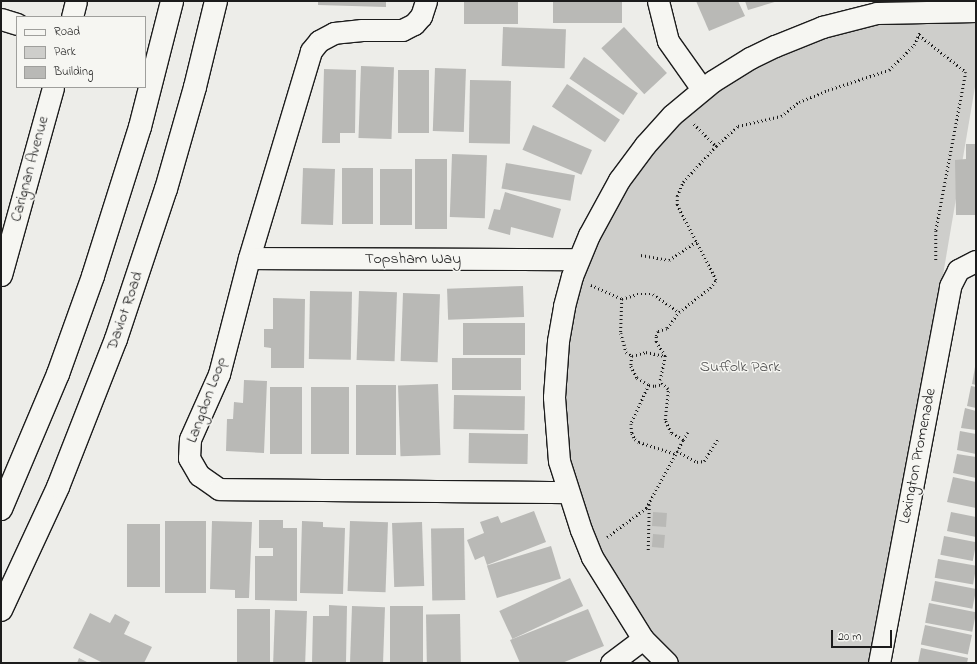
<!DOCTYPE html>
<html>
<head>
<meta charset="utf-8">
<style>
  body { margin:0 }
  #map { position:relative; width:977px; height:664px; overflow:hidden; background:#edede9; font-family:"Indie Flower",sans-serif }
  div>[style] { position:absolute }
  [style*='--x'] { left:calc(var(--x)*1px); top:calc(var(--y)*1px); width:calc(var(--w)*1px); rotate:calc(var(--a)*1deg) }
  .green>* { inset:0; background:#cececb }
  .building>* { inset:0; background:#b9b9b6; transform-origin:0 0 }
  .path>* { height:2.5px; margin-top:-1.25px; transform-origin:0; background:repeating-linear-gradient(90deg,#1c1c1c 0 1px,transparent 0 4px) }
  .roads { filter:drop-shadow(1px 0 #1c1c1c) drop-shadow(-1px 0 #1c1c1c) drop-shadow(0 1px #1c1c1c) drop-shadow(0 -1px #1c1c1c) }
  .minor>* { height:21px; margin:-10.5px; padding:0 10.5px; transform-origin:10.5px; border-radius:10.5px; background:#f6f6f2 }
  .tertiary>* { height:22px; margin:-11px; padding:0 11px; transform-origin:11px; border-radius:11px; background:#f6f6f2 }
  span { translate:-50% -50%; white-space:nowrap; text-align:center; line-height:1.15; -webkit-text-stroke:3px #f6f6f2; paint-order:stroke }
  .street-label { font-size:16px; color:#1c1c1c }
  .park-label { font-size:16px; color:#515151 }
  .frame { position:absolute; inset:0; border:2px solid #1c1c1c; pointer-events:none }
  .legend { position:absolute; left:16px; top:16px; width:130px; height:72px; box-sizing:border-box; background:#f6f6f2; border:1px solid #9f9f9c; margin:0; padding:5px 7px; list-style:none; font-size:12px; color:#1c1c1c }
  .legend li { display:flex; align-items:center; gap:8px; height:20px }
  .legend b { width:20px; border:1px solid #9f9f9c }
  .scale { position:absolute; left:831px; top:630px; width:61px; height:18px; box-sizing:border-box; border:2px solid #1c1c1c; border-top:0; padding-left:5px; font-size:12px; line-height:14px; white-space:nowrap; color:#1c1c1c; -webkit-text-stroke:3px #f6f6f2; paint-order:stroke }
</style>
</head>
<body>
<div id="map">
  <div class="green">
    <div style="clip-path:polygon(976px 11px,976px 81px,877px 663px,667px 663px,607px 583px,557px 441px,578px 259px,672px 115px,822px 27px)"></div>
  </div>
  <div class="building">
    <div style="clip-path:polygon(318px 1px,386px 1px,386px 7px,318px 5px)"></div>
    <div style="left:464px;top:1px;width:54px;height:23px"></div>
    <div style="left:553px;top:1px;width:69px;height:22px"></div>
    <div style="clip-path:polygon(696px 1px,738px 1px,745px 16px,709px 31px)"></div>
    <div style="clip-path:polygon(745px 1px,778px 1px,748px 10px)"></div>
    <div style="left:503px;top:27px;width:63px;height:39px;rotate:2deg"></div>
    <div style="left:624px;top:27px;width:63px;height:31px;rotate:47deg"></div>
    <div style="left:584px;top:57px;width:65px;height:26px;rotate:34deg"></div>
    <div style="left:361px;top:66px;width:33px;height:72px;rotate:2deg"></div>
    <div style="left:435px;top:68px;width:31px;height:63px;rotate:2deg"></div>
    <div style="clip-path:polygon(324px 69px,356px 70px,355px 133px,340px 133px,340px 143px,322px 143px)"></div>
    <div style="left:398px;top:70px;width:31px;height:63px"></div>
    <div style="left:470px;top:80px;width:41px;height:63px;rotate:1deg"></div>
    <div style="left:567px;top:84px;width:64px;height:27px;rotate:34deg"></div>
    <div style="left:533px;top:125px;width:64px;height:27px;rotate:23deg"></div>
    <div style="clip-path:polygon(966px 144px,976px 144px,976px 215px,956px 215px,955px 160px,966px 159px)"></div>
    <div style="left:452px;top:154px;width:35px;height:63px;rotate:2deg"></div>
    <div style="left:415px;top:159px;width:32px;height:70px"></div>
    <div style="left:506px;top:163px;width:70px;height:26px;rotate:10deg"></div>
    <div style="left:303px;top:168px;width:32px;height:56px;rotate:2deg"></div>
    <div style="left:342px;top:168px;width:31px;height:56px"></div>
    <div style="left:380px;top:169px;width:32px;height:56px"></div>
    <div style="clip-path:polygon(505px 192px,561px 209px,553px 238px,511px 227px,510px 235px,488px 229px,494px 209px,500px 210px)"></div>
    <div style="left:523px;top:286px;width:31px;height:76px;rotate:88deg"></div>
    <div style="left:310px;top:291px;width:42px;height:68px;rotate:1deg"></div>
    <div style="left:359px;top:291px;width:38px;height:69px;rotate:2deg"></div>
    <div style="left:403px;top:293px;width:37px;height:68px;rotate:2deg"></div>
    <div style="clip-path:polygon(273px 298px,305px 299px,304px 368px,271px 368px,271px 348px,264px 347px,264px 329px,273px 329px)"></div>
    <div style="left:463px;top:323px;width:62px;height:32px"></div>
    <div style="left:521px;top:358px;width:32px;height:69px;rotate:90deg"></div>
    <div style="clip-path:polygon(975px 367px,976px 367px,976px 385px,972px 384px)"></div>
    <div style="clip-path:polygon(244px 380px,267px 381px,264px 453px,226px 451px,227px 419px,233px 419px,234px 402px,243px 403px)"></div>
    <div style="left:438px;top:384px;width:71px;height:40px;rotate:88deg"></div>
    <div style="left:356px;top:385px;width:40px;height:70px"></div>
    <div style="clip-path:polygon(971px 386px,976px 387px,976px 408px,967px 406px)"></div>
    <div style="left:270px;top:387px;width:32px;height:67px"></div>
    <div style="left:349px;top:387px;width:67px;height:38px;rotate:90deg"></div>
    <div style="left:454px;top:395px;width:71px;height:34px;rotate:1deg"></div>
    <div style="clip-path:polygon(965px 408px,976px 411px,976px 430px,961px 428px)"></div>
    <div style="clip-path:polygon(960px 431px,976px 434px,976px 454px,957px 450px)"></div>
    <div style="left:469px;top:433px;width:59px;height:30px;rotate:1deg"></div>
    <div style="clip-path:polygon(957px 454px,976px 457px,976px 478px,953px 473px)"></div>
    <div style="clip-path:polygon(953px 477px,976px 482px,976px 508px,947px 502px)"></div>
    <div style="clip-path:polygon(534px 511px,546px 542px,487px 565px,484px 556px,475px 560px,467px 540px,484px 533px,480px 522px,498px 516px,501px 523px)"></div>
    <div style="left:653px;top:512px;width:14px;height:14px;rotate:4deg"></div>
    <div style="clip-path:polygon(951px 512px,976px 517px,976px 537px,947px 531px)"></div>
    <div style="clip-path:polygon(259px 520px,283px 520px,283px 528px,297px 528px,297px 601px,255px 600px,255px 556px,273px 556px,273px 548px,259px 548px)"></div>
    <div style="left:165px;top:521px;width:41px;height:72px"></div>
    <div style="clip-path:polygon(212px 521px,252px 522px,249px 598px,235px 598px,235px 590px,210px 589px)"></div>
    <div style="clip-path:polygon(302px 521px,323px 522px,323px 527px,345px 528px,343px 594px,300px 593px)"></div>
    <div style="left:350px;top:521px;width:38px;height:70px;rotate:2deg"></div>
    <div style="left:422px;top:522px;width:64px;height:30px;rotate:88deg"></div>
    <div style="left:127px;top:524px;width:33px;height:63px"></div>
    <div style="left:464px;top:528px;width:72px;height:33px;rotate:89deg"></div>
    <div style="left:653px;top:534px;width:12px;height:13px;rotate:5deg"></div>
    <div style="left:944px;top:536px;width:33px;height:19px;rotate:11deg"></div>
    <div style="left:551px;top:546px;width:34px;height:67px;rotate:73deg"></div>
    <div style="left:938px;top:559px;width:39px;height:19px;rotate:10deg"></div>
    <div style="left:570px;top:578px;width:31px;height:78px;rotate:65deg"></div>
    <div style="left:935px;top:581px;width:42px;height:20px;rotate:11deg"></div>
    <div style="left:929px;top:603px;width:48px;height:20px;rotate:11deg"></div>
    <div style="clip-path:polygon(329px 605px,347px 606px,346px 663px,312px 663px,313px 616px,329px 616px)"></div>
    <div style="left:352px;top:606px;width:33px;height:57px;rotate:2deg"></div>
    <div style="left:390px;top:606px;width:33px;height:57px"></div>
    <div style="left:237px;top:609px;width:33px;height:54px"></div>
    <div style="clip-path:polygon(588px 609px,604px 646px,562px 663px,520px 663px,510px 640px)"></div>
    <div style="left:275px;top:610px;width:32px;height:53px;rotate:2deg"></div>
    <div style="clip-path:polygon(90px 613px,110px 623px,115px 614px,130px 622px,124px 634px,152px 647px,144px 663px,103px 663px,73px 648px)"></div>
    <div style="left:460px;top:614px;width:49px;height:34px;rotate:89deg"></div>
    <div style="left:925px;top:625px;width:48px;height:20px;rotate:12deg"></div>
    <div style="clip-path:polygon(921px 648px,968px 658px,967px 663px,918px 663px)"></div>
    <div style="clip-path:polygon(79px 658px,89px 663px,77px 663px)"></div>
  </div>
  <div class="path">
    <div style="--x:919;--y:35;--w:60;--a:38.2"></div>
    <div style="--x:966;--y:72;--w:162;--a:100.7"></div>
    <div style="--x:936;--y:231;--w:31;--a:90"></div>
    <div style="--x:694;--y:124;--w:31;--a:45"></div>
    <div style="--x:641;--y:255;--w:28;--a:10"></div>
    <div style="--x:669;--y:260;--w:34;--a:-34"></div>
    <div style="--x:591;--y:285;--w:34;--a:24"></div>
    <div style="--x:622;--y:299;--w:16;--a:-18"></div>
    <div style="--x:637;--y:294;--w:16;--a:0"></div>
    <div style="--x:653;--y:294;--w:32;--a:35"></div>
    <div style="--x:622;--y:299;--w:34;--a:92"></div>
    <div style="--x:621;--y:333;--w:20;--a:75"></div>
    <div style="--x:626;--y:352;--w:7;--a:34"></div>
    <div style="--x:632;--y:356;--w:15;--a:-16"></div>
    <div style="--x:646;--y:352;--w:19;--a:12"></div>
    <div style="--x:632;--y:356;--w:10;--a:96"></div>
    <div style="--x:631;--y:366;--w:13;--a:63"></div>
    <div style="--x:637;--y:378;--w:14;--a:30"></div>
    <div style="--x:649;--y:385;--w:6;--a:9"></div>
    <div style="--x:655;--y:386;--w:7;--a:-16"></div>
    <div style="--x:649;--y:385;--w:43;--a:114.8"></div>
    <div style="--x:631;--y:424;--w:9;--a:84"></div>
    <div style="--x:632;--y:433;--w:7;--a:63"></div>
    <div style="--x:635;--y:439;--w:5;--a:37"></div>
    <div style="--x:639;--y:442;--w:38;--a:18"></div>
    <div style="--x:683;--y:440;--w:9;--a:-58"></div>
    <div style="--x:677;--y:451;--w:23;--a:29"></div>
    <div style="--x:697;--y:462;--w:7;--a:-8"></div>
    <div style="--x:704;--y:461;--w:26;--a:-58"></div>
    <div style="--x:607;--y:537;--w:49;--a:-36.6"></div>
    <div style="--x:646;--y:508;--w:77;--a:-61.4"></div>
    <div style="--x:683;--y:440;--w:14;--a:-150"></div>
    <div style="--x:671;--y:433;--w:14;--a:-115"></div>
    <div style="--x:665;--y:420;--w:31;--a:-84"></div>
    <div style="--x:668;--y:389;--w:8;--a:-140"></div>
    <div style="--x:662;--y:384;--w:4;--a:-117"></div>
    <div style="--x:660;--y:380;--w:25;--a:-78"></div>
    <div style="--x:665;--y:356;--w:17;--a:-123"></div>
    <div style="--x:656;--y:342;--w:6;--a:-90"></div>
    <div style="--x:656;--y:336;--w:5;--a:-68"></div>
    <div style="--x:658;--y:331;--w:9;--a:-18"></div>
    <div style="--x:667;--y:328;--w:20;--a:-53"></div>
    <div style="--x:679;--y:312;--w:39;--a:-38"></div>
    <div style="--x:710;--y:288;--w:10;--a:-53"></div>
    <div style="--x:716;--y:280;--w:85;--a:-117.5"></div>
    <div style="--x:677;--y:205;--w:9;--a:-90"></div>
    <div style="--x:677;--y:196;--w:15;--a:-67"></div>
    <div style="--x:683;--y:182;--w:49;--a:-47.5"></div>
    <div style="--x:716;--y:146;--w:30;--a:-42"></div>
    <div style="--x:738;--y:126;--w:44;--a:-13.1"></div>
    <div style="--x:781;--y:116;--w:23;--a:-38"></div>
    <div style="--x:799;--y:102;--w:31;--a:-22"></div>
    <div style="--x:828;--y:90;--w:64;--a:-18.2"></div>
    <div style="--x:889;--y:70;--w:35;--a:-45"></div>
    <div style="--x:914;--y:45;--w:14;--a:-65"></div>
    <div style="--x:648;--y:550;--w:45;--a:-88.7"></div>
  </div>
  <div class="roads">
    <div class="minor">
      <div style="--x:426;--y:1;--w:16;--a:108"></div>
      <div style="--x:421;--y:16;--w:11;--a:131"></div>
      <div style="--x:414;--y:24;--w:13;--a:153"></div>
      <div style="--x:402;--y:30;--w:40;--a:180"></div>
      <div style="--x:362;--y:30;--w:28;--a:174"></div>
      <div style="--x:334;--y:33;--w:17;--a:152"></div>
      <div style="--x:319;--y:41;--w:13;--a:129"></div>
      <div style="--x:311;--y:51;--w:216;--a:106.7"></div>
      <div style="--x:249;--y:258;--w:120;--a:104.5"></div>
      <div style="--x:219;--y:374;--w:71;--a:114"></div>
      <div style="--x:190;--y:439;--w:19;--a:93"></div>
      <div style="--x:189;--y:458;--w:20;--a:60"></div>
      <div style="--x:199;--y:475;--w:24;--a:35"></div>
      <div style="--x:219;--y:489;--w:349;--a:0.5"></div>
      <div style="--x:658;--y:1;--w:41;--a:76"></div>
      <div style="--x:668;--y:41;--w:59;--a:54.7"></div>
      <div style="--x:72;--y:17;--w:16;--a:-76"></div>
      <div style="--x:1;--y:19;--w:17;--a:17"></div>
      <div style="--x:249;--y:258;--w:329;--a:0.2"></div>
      <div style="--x:1;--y:275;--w:195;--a:-74.5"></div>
      <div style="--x:611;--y:663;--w:40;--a:-37"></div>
      <div style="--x:667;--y:663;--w:34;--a:-135"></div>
      <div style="--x:643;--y:639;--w:97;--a:-121.9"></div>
      <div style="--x:592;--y:557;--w:29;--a:-112"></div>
      <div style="--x:581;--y:530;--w:72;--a:-107.7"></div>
      <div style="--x:559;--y:461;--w:64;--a:-94.5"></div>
      <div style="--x:554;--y:397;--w:56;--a:-85.9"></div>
      <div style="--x:558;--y:341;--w:36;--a:-80"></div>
      <div style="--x:564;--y:306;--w:31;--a:-75"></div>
      <div style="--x:572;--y:276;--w:44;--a:-67.5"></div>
      <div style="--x:589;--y:235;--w:63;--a:-61.4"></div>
      <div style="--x:619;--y:180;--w:44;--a:-53.4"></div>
      <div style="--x:645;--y:145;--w:40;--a:-48"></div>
      <div style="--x:672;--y:115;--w:53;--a:-39.7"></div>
      <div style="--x:713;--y:81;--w:44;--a:-31.9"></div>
      <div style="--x:750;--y:58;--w:28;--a:-26"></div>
      <div style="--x:775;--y:46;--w:51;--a:-22"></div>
      <div style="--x:822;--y:27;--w:57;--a:-14.3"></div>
      <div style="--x:877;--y:13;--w:99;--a:-1.2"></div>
      <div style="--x:879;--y:663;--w:384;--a:-79.3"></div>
      <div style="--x:950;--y:286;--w:18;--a:-63"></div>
      <div style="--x:958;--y:270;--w:20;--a:-27"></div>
    </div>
    <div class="tertiary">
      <div style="--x:1;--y:509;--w:147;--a:-67.1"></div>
      <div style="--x:58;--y:374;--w:104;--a:-70.3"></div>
      <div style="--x:93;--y:276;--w:156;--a:-72.5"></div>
      <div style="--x:140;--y:127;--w:130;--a:-75.7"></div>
      <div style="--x:1;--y:610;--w:136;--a:-65.1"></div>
      <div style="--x:58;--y:487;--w:159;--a:-68.6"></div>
      <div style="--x:116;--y:339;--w:158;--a:-71.6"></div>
      <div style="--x:166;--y:189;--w:106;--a:-74.1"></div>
      <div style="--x:195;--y:87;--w:89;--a:-76.3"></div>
    </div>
  </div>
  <div class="street-label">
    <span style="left:30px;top:169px;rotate:-75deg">Carignan Avenue</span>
    <span style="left:413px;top:259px">Topsham Way</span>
    <span style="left:125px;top:311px;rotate:-71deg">Daviot Road</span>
    <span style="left:207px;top:400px;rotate:-70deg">Langdon Loop</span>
    <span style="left:918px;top:456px;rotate:-79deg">Lexington Promenade</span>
  </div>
  <div class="park-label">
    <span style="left:740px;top:367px">Suffolk Park</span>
  </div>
  <div class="frame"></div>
  <ul class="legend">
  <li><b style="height:5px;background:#f6f6f2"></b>Road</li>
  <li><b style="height:11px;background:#cececb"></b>Park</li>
  <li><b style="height:11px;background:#b9b9b6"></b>Building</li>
  </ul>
  <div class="scale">20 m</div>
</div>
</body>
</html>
